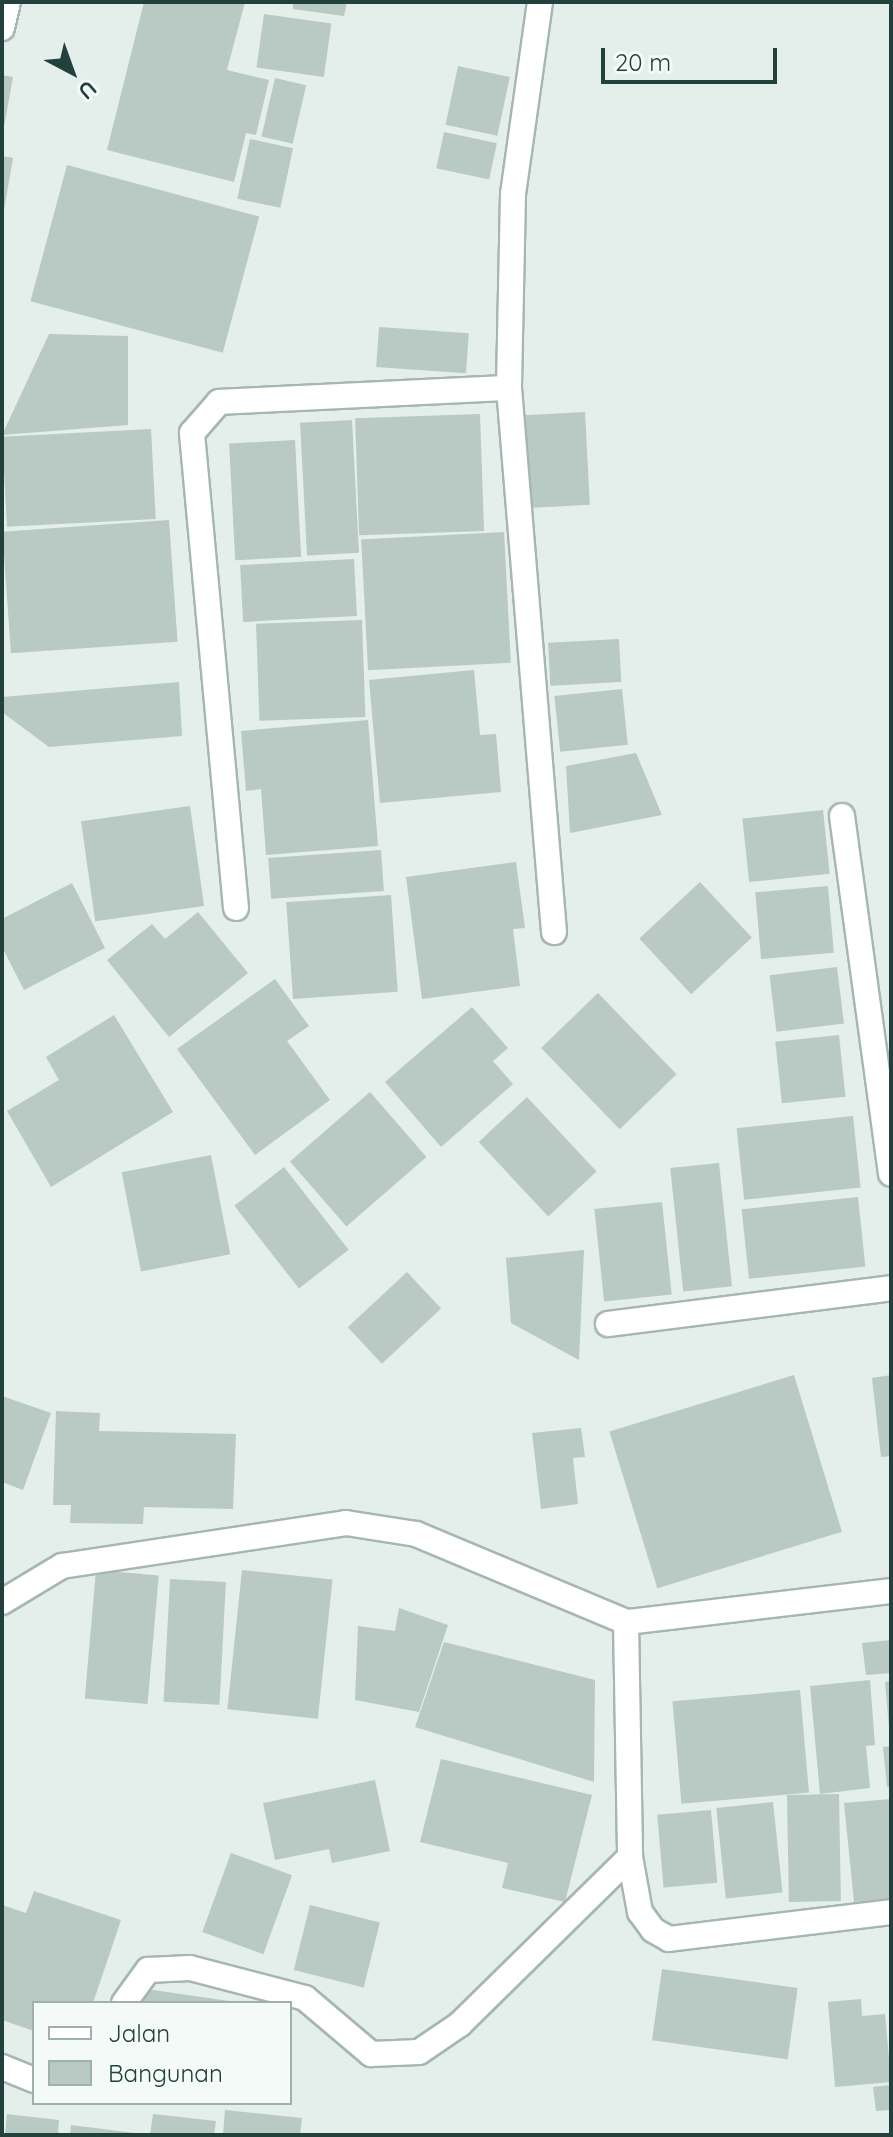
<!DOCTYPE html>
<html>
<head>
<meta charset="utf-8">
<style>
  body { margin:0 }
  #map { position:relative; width:893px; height:2137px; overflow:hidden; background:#e4eeea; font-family:Quicksand,sans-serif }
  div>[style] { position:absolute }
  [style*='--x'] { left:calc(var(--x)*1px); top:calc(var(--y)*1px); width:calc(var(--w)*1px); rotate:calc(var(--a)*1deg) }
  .building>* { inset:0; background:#b9c9c4; transform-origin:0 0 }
  .roads { filter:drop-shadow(2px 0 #a6b6b2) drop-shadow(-2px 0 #a6b6b2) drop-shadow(0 2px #a6b6b2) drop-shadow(0 -2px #a6b6b2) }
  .minor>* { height:24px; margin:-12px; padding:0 12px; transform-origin:12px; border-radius:12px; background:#fff }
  span { translate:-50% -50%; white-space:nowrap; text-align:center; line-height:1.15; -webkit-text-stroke:6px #f4faf8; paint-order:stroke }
  .frame { position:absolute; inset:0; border:4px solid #22403c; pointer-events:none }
  .legend { position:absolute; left:32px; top:2001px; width:260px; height:104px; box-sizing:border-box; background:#f4faf8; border:2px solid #a0b0ad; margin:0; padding:10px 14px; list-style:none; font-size:24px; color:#22403c }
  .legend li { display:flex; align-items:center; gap:16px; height:40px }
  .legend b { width:40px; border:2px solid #a0b0ad }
  .north { position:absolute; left:32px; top:32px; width:80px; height:80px; -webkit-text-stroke:6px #f4faf8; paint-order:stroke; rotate:139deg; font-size:22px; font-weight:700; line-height:32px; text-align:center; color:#22403c }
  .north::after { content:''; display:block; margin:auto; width:28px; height:36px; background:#22403c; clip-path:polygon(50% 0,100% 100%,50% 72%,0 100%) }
  .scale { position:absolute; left:601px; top:48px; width:176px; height:36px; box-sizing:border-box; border:4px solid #22403c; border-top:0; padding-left:10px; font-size:24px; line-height:28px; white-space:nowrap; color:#22403c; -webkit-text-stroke:6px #f4faf8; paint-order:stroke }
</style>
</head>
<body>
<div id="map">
  <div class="building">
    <div style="clip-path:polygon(144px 2px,245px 2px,227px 70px,269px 80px,256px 135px,246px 133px,234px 182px,107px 150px)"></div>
    <div style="clip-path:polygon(293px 2px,347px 2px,344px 16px,293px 9px)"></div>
    <div style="left:264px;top:14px;width:68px;height:54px;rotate:8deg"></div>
    <div style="left:458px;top:66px;width:53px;height:60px;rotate:12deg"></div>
    <div style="clip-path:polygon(2px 75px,13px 77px,4px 127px,2px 127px)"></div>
    <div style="left:275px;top:78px;width:32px;height:60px;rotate:13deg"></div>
    <div style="left:444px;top:132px;width:54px;height:37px;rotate:12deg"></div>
    <div style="left:250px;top:139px;width:44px;height:61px;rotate:12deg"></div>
    <div style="clip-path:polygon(2px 156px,13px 158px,4px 210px,2px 209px)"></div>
    <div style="left:67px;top:165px;width:199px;height:141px;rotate:15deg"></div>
    <div style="left:379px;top:327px;width:90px;height:40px;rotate:4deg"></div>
    <div style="clip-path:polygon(49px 334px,128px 336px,128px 425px,2px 435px)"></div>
    <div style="left:585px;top:412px;width:93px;height:61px;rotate:87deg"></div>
    <div style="left:480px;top:414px;width:117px;height:125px;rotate:88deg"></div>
    <div style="left:352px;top:420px;width:133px;height:52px;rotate:87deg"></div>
    <div style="left:151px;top:429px;width:90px;height:149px;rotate:87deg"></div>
    <div style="left:295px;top:440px;width:117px;height:66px;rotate:87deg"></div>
    <div style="left:169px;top:520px;width:122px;height:167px;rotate:86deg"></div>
    <div style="left:504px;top:532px;width:131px;height:143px;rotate:87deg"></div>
    <div style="left:354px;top:559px;width:57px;height:114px;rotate:87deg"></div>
    <div style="left:362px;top:620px;width:97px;height:106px;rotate:88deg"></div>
    <div style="left:619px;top:639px;width:43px;height:71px;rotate:87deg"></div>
    <div style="clip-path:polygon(474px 670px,480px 735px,496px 734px,501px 792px,380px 803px,369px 680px)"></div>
    <div style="clip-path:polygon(179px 682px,182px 736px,49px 747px,2px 712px,2px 697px)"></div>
    <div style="left:622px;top:689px;width:56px;height:68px;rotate:84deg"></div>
    <div style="clip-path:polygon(368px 720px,378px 846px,266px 855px,261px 789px,246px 791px,241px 731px)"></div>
    <div style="clip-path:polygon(636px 753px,662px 815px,570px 833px,566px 766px)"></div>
    <div style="left:190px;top:806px;width:101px;height:110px;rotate:82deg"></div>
    <div style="left:823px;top:810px;width:64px;height:81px;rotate:84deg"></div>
    <div style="left:381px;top:850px;width:41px;height:113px;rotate:86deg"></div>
    <div style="clip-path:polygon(516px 862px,525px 928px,513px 929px,520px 986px,422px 999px,406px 877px)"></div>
    <div style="left:700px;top:882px;width:76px;height:83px;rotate:47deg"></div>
    <div style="clip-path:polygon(72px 883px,105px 948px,24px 990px,2px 947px,2px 919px)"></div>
    <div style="left:828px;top:886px;width:67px;height:73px;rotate:85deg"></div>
    <div style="left:391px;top:895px;width:97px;height:105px;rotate:86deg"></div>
    <div style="clip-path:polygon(198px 912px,248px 973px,169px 1037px,107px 960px,152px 924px,165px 939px)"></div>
    <div style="left:837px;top:967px;width:57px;height:68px;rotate:83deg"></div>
    <div style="clip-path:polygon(275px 979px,309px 1026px,287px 1041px,330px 1100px,255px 1155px,177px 1049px)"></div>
    <div style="left:598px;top:993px;width:113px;height:79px;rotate:46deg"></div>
    <div style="clip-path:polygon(472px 1007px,508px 1048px,493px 1061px,513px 1084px,441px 1147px,385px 1082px)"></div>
    <div style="clip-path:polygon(114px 1015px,173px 1112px,51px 1187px,7px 1111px,59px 1080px,46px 1057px)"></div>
    <div style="left:839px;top:1035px;width:62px;height:64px;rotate:84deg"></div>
    <div style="left:370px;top:1092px;width:86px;height:106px;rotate:49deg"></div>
    <div style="left:527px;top:1097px;width:102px;height:66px;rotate:47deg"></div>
    <div style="left:853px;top:1116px;width:72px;height:117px;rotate:84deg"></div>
    <div style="left:211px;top:1155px;width:101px;height:91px;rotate:79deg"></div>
    <div style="left:719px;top:1163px;width:124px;height:49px;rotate:84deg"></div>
    <div style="left:284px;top:1167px;width:105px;height:63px;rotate:52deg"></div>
    <div style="left:858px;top:1197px;width:70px;height:117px;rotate:84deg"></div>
    <div style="left:662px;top:1202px;width:93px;height:68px;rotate:84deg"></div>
    <div style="clip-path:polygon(584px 1250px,579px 1360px,511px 1323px,506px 1258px)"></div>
    <div style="left:407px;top:1272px;width:50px;height:81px;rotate:47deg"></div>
    <div style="left:794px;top:1375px;width:164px;height:193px;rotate:73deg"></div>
    <div style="clip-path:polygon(891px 1375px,891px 1456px,881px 1457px,872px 1378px)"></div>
    <div style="clip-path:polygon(2px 1396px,51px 1413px,23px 1490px,2px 1482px)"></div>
    <div style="clip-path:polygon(56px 1411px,100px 1413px,99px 1431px,236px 1434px,233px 1509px,144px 1507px,143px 1524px,70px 1523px,71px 1505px,53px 1505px)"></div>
    <div style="clip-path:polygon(581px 1428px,585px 1457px,573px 1458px,578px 1504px,541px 1509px,532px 1433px)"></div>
    <div style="left:96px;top:1570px;width:63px;height:129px;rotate:5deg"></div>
    <div style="left:242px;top:1570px;width:91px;height:140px;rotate:6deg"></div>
    <div style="left:170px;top:1579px;width:56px;height:123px;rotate:3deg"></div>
    <div style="clip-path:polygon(399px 1608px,448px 1625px,419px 1712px,355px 1700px,358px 1626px,395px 1631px)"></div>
    <div style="clip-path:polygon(891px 1640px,891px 1673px,866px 1675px,862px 1643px)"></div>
    <div style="clip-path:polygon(444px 1642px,595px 1680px,594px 1782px,415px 1727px)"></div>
    <div style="clip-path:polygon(870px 1680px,875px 1745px,866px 1746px,870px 1788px,820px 1794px,810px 1686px)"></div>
    <div style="clip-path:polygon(891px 1681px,891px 1727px,889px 1727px,885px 1682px)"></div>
    <div style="left:800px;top:1690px;width:103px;height:128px;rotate:85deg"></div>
    <div style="clip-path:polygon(891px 1746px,891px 1786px,887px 1787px,883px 1747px)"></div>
    <div style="clip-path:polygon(441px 1759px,592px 1795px,565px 1902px,502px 1888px,508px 1863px,420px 1842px)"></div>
    <div style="clip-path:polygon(375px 1780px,390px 1851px,332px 1863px,329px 1849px,275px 1860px,263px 1803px)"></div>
    <div style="left:839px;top:1794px;width:107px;height:52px;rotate:89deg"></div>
    <div style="clip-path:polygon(891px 1799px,889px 1899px,854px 1902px,844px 1803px)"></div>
    <div style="left:773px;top:1802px;width:91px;height:57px;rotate:84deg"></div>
    <div style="left:711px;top:1810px;width:73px;height:54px;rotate:85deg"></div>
    <div style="left:231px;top:1853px;width:65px;height:84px;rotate:20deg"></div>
    <div style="clip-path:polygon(34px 1891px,121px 1920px,93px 2003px,34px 2003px,34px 2031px,2px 2020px,2px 1905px,26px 1913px)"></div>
    <div style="left:310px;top:1905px;width:72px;height:67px;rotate:14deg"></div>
    <div style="left:662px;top:1969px;width:137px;height:72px;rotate:8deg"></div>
    <div style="clip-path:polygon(146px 1989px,229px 2001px,229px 2003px,144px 2003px)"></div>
    <div style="clip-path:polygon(861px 1999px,862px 2016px,885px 2014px,891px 2082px,835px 2087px,828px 2002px)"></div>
    <div style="clip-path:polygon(891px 2085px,891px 2110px,876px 2111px,873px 2087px)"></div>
    <div style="clip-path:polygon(225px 2110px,302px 2118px,300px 2135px,223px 2135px)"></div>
    <div style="clip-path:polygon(7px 2114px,59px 2120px,58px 2135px,5px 2135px)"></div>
    <div style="clip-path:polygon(153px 2114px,216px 2121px,214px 2135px,150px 2135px)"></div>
    <div style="clip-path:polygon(71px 2125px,135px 2133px,135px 2135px,70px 2135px)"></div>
  </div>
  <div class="roads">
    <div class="minor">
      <div style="--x:540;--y:2;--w:194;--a:98"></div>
      <div style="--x:513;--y:194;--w:194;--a:91.2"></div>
      <div style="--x:509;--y:388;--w:546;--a:85.27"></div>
      <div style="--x:2;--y:28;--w:27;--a:-77"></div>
      <div style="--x:842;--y:816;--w:361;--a:82.2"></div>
      <div style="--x:236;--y:908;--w:477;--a:-95.3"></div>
      <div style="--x:192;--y:433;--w:41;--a:-48.9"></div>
      <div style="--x:219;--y:402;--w:290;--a:-2.8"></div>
      <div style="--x:608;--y:1324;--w:285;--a:-7.2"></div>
      <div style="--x:891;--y:1591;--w:267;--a:173.3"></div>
      <div style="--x:626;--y:1622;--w:235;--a:89"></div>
      <div style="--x:630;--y:1857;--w:56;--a:79.7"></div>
      <div style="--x:640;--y:1912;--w:22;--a:54"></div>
      <div style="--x:653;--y:1930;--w:18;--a:29"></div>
      <div style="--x:669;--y:1939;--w:224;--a:-6.9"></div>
      <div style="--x:2;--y:1602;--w:70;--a:-31"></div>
      <div style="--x:62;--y:1566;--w:287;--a:-8.6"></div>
      <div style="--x:346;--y:1523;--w:71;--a:8.9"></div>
      <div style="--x:416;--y:1534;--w:228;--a:22.7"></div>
      <div style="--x:124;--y:2003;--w:41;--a:-54"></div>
      <div style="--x:148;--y:1970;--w:42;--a:-2.7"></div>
      <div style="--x:190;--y:1968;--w:119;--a:14.6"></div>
      <div style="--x:305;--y:1998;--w:87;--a:40.3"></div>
      <div style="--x:371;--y:2054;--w:48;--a:-2.4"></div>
      <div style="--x:419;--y:2052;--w:50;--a:-34.3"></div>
      <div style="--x:460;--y:2024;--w:238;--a:-44.5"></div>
      <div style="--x:2;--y:2067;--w:35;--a:22"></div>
    </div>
  </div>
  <div class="frame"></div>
  <ul class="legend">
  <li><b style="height:10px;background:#fff"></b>Jalan</li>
  <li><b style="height:22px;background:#b9c9c4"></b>Bangunan</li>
  </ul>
  <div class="north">U</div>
  <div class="scale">20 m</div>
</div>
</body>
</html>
